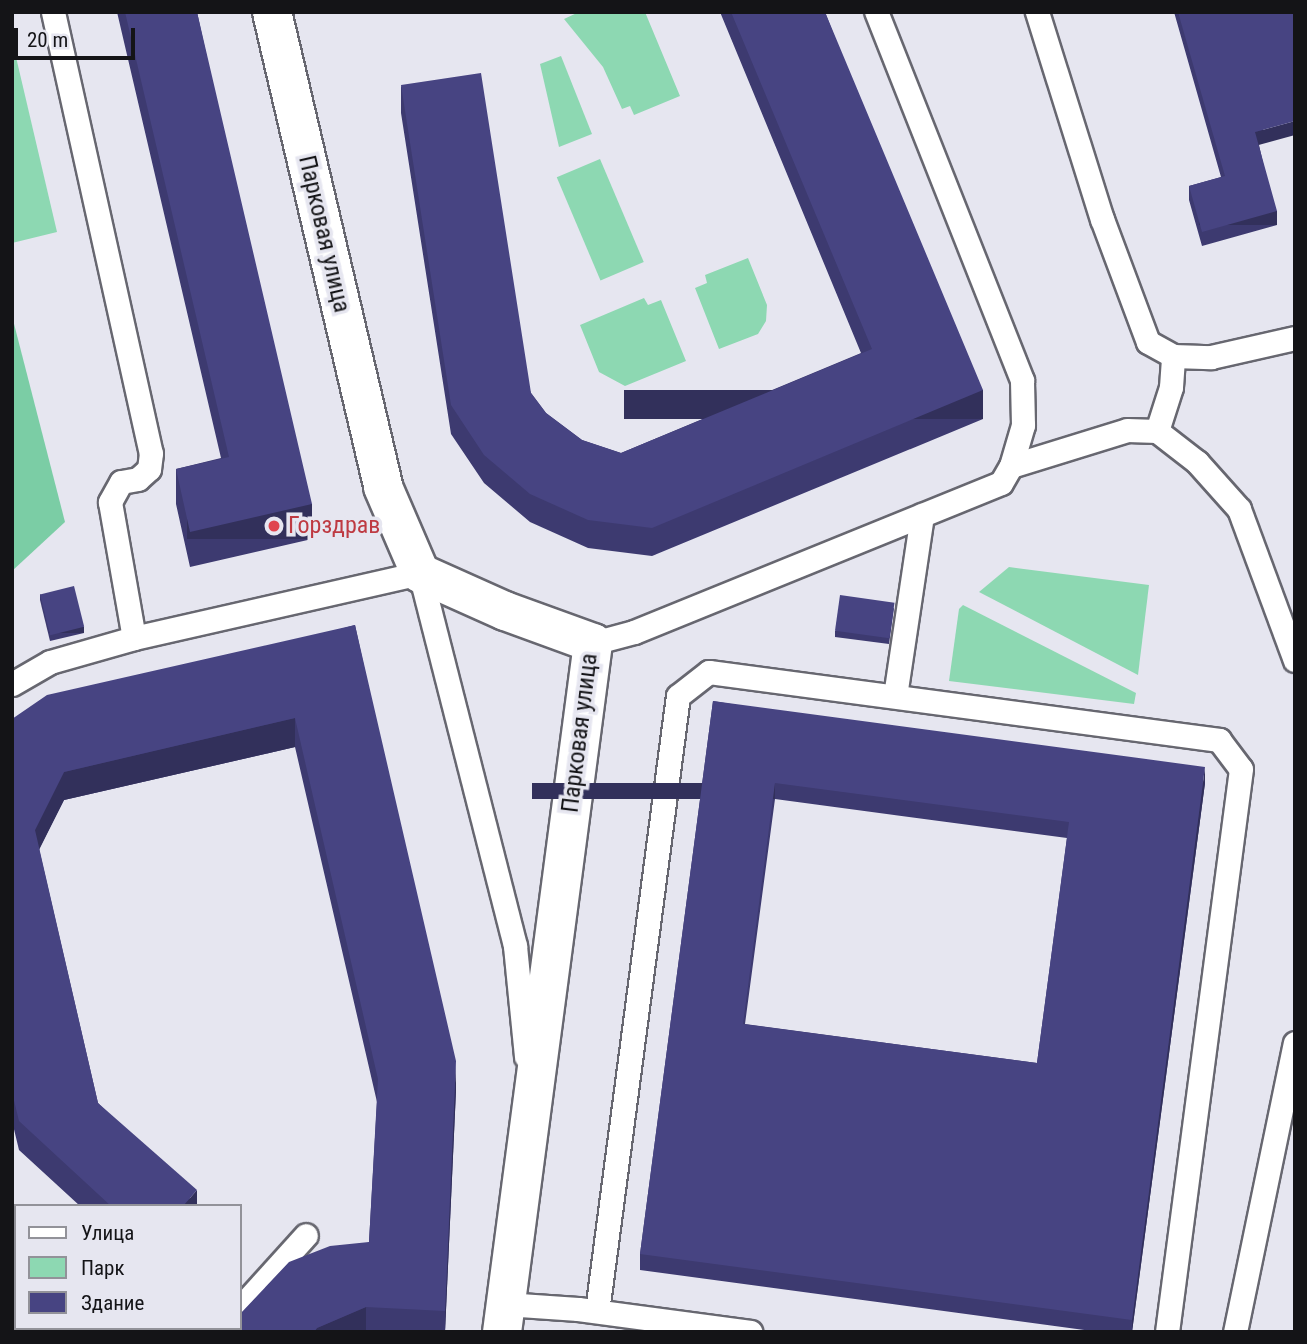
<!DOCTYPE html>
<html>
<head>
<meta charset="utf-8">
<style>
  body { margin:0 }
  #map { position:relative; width:1307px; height:1344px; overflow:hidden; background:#e6e6f0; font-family:"Roboto Condensed",sans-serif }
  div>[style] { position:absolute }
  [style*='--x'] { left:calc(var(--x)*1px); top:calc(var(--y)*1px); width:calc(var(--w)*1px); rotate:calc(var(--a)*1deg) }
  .green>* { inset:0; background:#8dd8b2; transform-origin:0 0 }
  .forest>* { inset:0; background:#7bcda5 }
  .roads { filter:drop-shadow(2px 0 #676770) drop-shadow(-2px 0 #676770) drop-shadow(0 2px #676770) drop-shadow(0 -2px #676770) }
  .lane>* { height:23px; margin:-11.5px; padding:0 11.5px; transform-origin:11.5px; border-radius:11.5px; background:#fff }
  .street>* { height:38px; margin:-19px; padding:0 19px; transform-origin:19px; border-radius:19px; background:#fff }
  .wall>* { inset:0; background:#3d3a70 }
  .shaded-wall>* { inset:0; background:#32305b; transform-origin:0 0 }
  .building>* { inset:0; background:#474482; transform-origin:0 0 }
  .dots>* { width:19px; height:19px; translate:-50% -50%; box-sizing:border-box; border:4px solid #e6e6f0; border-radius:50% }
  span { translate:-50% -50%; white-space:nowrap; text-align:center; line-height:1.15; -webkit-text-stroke:7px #e6e6f0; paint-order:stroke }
  .street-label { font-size:24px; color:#141417 }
  .health-label { font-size:24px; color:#be3a42 }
  .left { translate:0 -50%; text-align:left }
  .frame { position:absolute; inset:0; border:14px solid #141417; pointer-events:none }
  .legend { position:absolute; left:14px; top:1204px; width:228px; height:126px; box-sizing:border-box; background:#e6e6f0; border:2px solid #929299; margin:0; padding:9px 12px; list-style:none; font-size:21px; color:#141417 }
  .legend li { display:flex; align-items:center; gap:14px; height:35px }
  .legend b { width:35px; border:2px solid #929299 }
  .scale { position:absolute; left:14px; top:28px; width:121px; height:32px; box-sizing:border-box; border:4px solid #141417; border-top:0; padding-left:9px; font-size:21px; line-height:24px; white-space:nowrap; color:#141417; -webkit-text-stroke:5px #e6e6f0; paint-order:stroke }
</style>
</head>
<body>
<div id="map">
  <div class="green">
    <div style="clip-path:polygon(579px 12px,645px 12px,680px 96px,634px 115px,630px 106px,622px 109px,603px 67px,564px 19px)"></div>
    <div style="clip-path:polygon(12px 40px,57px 232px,12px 243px)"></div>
    <div style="clip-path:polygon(561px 56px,592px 134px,559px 147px,540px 64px)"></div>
    <div style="left:600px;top:159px;width:112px;height:47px;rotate:67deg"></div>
    <div style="clip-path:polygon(748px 258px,767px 305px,766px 321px,758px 334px,719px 349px,695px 288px,707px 283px,705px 275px)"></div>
    <div style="clip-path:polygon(644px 298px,648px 305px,661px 300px,686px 361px,625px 386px,599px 372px,580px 325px)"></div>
    <div style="clip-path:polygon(1009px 567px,1149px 585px,1138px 675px,979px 592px)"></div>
    <div style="clip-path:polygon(963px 605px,1136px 693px,1134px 704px,949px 681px,959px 609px)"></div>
  </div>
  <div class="forest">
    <div style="clip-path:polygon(12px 316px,65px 522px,12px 571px)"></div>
  </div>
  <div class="roads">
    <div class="lane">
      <div style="--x:53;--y:12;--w:452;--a:77.5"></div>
      <div style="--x:151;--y:453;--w:16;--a:97"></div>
      <div style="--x:149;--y:469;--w:15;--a:138"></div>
      <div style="--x:138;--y:479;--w:17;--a:170"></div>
      <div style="--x:121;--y:482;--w:23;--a:119"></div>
      <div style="--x:110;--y:502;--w:138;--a:80"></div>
      <div style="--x:1037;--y:12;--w:217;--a:72.6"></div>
      <div style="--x:1102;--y:219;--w:131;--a:69.5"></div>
      <div style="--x:1148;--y:342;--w:29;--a:29"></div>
      <div style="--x:1173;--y:356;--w:38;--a:2"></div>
      <div style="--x:1211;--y:357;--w:86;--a:-12.7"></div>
      <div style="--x:1157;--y:431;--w:46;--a:-72.3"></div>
      <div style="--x:1171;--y:387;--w:31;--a:-86"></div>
      <div style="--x:1011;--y:466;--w:121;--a:-17.2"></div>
      <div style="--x:1127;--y:430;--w:30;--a:2"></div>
      <div style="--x:1157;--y:431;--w:51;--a:37.8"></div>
      <div style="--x:1197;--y:462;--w:63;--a:48.2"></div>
      <div style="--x:1239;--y:509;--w:161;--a:69.7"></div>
      <div style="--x:593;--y:643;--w:42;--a:-15"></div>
      <div style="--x:634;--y:632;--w:396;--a:-22.1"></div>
      <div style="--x:1001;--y:483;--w:20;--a:-60"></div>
      <div style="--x:1011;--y:466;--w:43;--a:-73.7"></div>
      <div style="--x:1023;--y:425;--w:45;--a:-91.3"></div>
      <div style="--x:1022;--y:380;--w:396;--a:-111.6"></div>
      <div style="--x:12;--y:684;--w:44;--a:-30.1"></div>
      <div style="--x:50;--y:662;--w:87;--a:-15.9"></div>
      <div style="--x:134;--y:638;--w:293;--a:-12.8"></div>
      <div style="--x:420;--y:573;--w:385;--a:75.7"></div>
      <div style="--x:515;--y:946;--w:111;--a:84.3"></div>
      <div style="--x:895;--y:696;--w:183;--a:-81.5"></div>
      <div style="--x:12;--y:1253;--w:6;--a:51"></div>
      <div style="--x:505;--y:1304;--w:73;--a:3.9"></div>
      <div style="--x:578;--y:1309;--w:174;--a:7.6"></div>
      <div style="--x:240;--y:1308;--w:98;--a:-47.9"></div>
      <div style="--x:597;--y:1311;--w:620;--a:-82.5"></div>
      <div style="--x:678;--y:696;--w:39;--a:-38"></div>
      <div style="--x:709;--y:672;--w:515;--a:7.59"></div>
      <div style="--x:1219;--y:740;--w:36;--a:53"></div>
      <div style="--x:1241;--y:769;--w:568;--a:97.49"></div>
      <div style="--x:90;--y:1328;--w:6;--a:45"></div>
      <div style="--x:218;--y:1332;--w:5;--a:-53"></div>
      <div style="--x:1235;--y:1332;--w:295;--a:-78.3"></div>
    </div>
    <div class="street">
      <div style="--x:272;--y:12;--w:488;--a:76.8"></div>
      <div style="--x:383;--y:487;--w:94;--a:66.7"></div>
      <div style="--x:420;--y:573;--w:93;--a:24.1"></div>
      <div style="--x:505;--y:611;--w:94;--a:20"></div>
      <div style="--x:593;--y:643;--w:695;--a:97.52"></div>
    </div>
  </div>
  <div class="wall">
    <div style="clip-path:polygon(117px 12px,197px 12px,312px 539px,190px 567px,176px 504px,176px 469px,221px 458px)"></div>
    <div style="clip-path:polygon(720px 12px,825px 12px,983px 419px,652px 556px,588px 548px,530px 522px,484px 483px,451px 434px,401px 113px,401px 85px,531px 393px,546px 413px,582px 440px,621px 453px,861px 353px)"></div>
    <div style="clip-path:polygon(1174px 12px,1295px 12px,1259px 145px,1277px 225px,1202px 246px,1189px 200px,1189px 186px,1221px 177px)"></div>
    <div style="clip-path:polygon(40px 594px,84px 633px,50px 641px,40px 600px)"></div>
    <div style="clip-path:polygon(894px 608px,889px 644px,835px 637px,835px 631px)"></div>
    <div style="clip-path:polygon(355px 625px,456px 1090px,445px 1332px,224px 1332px,369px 1242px,377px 1102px,295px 747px,64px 800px,39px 849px,98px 1103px,197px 1206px,80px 1206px,19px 1150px,12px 1121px,12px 719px)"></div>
    <div style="clip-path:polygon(evenodd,713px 701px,1205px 783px,1132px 1332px,1099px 1332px,640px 1270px,640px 1254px,713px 701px,775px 799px,1067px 838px,1037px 1063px,745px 1024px,775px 799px)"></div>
  </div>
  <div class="shaded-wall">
    <div style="clip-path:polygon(1295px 121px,1295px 135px,1255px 146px,1255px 132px)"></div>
    <div style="left:1277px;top:211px;width:14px;height:78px;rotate:90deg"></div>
    <div style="left:983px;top:390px;width:29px;height:359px;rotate:90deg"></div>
    <div style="left:312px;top:504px;width:35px;height:125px;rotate:90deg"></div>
    <div style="left:84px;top:627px;width:6px;height:35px;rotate:90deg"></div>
    <div style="clip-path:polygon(295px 718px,295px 747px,64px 800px,35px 858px,35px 830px,64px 772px)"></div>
    <div style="clip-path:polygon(1205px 767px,1205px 783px,1132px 1332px,1132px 1320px)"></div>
    <div style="left:775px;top:783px;width:16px;height:243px;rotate:90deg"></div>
    <div style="clip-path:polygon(456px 1061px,456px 1090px,445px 1332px,445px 1311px)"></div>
    <div style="clip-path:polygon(197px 1190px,197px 1206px,183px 1206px)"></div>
    <div style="clip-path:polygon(366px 1307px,366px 1332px,314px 1332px,317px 1328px)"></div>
  </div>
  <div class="building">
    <div style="clip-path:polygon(125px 12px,197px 12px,312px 504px,190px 532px,176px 469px,229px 457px)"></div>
    <div style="clip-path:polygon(731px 12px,825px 12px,983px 390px,652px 528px,588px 520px,530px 494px,484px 455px,451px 405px,401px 85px,481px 73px,531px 393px,546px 413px,582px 440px,621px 453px,872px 349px)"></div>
    <div style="clip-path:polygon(1178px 12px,1295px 12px,1295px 121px,1255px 132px,1277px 211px,1202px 232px,1189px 186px,1225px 176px)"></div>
    <div style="left:74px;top:586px;width:42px;height:35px;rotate:76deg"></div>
    <div style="left:840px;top:595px;width:55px;height:36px;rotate:8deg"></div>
    <div style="clip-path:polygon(355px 625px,456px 1061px,445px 1311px,366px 1307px,317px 1328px,314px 1332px,224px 1332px,227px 1328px,240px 1328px,240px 1314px,289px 1262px,330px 1246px,369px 1242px,378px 1079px,295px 718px,64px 772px,35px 830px,98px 1103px,197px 1190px,183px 1206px,111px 1206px,19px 1121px,12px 1092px,12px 719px,47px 695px)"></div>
    <div style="clip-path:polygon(evenodd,713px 701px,1205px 767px,1132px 1320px,640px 1254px,713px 701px,775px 783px,1069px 822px,1037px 1063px,743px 1024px,775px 783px)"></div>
  </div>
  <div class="dots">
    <div style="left:274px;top:526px;background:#e0444e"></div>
  </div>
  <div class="street-label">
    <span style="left:324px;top:234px;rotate:77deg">Парковая улица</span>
    <span style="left:580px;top:733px;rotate:-83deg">Парковая улица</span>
  </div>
  <div class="health-label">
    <span class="left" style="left:288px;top:526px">Горздрав</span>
  </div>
  <div class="frame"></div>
  <ul class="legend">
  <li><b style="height:9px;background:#fff"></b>Улица</li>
  <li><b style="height:19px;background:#8dd8b2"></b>Парк</li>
  <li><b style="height:19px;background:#474482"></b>Здание</li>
  </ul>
  <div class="scale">20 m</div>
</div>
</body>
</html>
